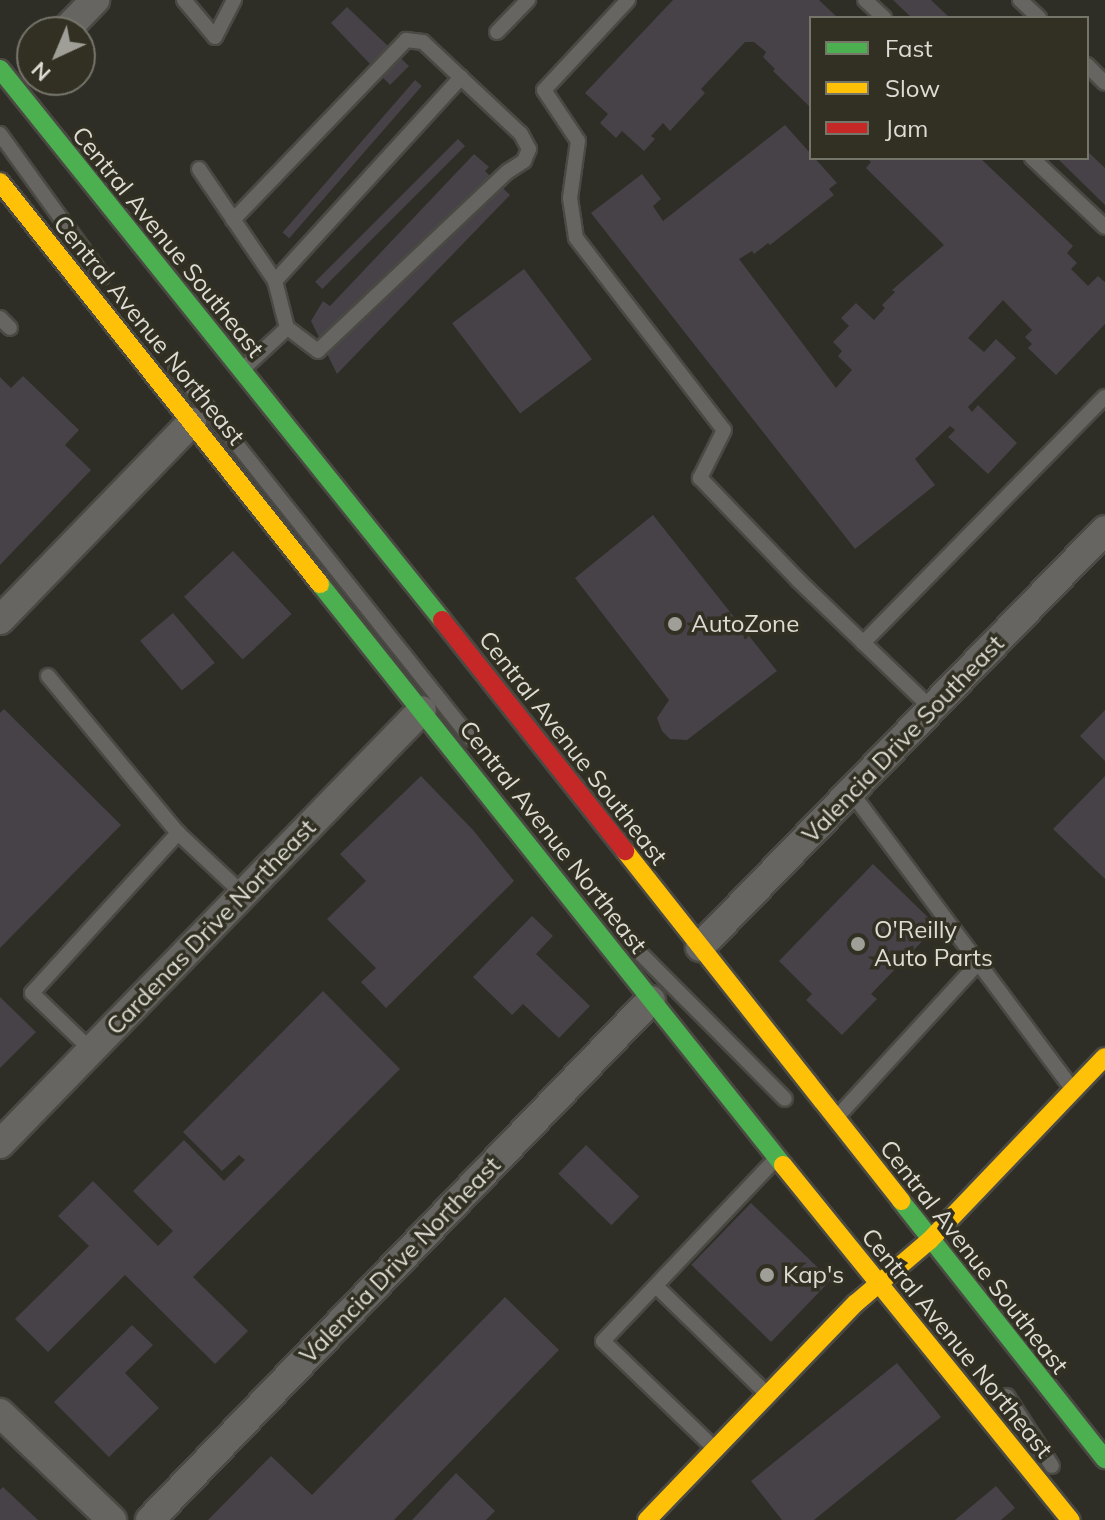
<!DOCTYPE html>
<html>
<head>
<meta charset="utf-8">
<style>
  body { margin:0 }
  #map { position:relative; width:1105px; height:1520px; overflow:hidden; background:#2e2d26; font-family:Mulish,sans-serif }
  div>[style] { position:absolute }
  [style*='--x'] { left:calc(var(--x)*1px); top:calc(var(--y)*1px); width:calc(var(--w)*1px); rotate:calc(var(--a)*1deg) }
  .building>* { inset:0; background:#474248; transform-origin:0 0 }
  .roads { filter:drop-shadow(2px 0 #4a4943) drop-shadow(-2px 0 #4a4943) drop-shadow(0 2px #4a4943) drop-shadow(0 -2px #4a4943) }
  .lane>* { height:14px; margin:-7px; padding:0 7px; transform-origin:7px; border-radius:7px; background:#666561 }
  .street>* { height:28px; margin:-14px; padding:0 14px; transform-origin:14px; border-radius:14px; background:#666561 }
  .fast>* { height:18px; margin:-9px; padding:0 9px; transform-origin:9px; border-radius:9px; background:#4caf50 }
  .slow>* { height:18px; margin:-9px; padding:0 9px; transform-origin:9px; border-radius:9px; background:#ffc107 }
  .jam>* { height:18px; margin:-9px; padding:0 9px; transform-origin:9px; border-radius:9px; background:#c62828 }
  .dots>* { width:22px; height:22px; translate:-50% -50%; box-sizing:border-box; border:4px solid #323023; border-radius:50% }
  span { translate:-50% -50%; white-space:nowrap; text-align:center; line-height:1.15; -webkit-text-stroke:7px #323023; paint-order:stroke }
  .street-label { font-size:24px; color:#dddcd4 }
  .poi-label { font-size:24px; color:#dddcd4 }
  .left { translate:0 -50%; text-align:left }
  .legend { position:absolute; left:809px; top:16px; width:280px; height:144px; box-sizing:border-box; background:#323023; border:2px solid #76756a; margin:0; padding:10px 14px; list-style:none; font-size:24px; color:#dddcd4 }
  .legend li { display:flex; align-items:center; gap:16px; height:40px }
  .legend b { width:40px; border:2px solid #76756a }
  .north { position:absolute; left:16px; top:16px; width:80px; height:80px; box-sizing:border-box; background:#323023; border:2px solid #76756a; border-radius:50%; rotate:224deg; font-size:22px; font-weight:700; line-height:32px; text-align:center; color:#dddcd4 }
  .north::after { content:''; display:block; margin:auto; width:28px; height:36px; background:#a09f97; clip-path:polygon(50% 0,100% 100%,50% 72%,0 100%) }
</style>
</head>
<body>
<div id="map">
  <div class="building">
    <div style="clip-path:polygon(673px 0,819px 0,838px 18px,811px 18px,811px 108px,773px 71px,775px 69px,763px 57px,766px 52px,754px 42px,745px 42px,701px 89px,705px 93px,670px 131px,663px 123px,651px 136px,655px 139px,644px 151px,622px 131px,616px 138px,600px 123px,608px 114px,585px 93px)"></div>
    <div style="clip-path:polygon(893px 0,931px 0,950px 18px,912px 18px)"></div>
    <div style="clip-path:polygon(347px 7px,409px 66px,390px 85px,331px 23px)"></div>
    <div style="left:415px;top:80px;width:9px;height:202px;rotate:41deg"></div>
    <div style="clip-path:polygon(785px 125px,837px 183px,829px 189px,834px 195px,770px 245px,768px 243px,754px 254px,752px 251px,739px 259px,836px 388px,852px 370px,838px 356px,842px 351px,833px 342px,849px 326px,841px 318px,856px 303px,874px 320px,885px 308px,882px 305px,895px 292px,892px 290px,944px 245px,866px 168px,871px 162px,867px 158px,980px 158px,1073px 246px,1067px 253px,1077px 263px,1071px 269px,1088px 286px,1098px 276px,1105px 282px,1105px 324px,1056px 375px,1028px 348px,1032px 344px,1025px 337px,1032px 330px,1003px 300px,968px 338px,984px 352px,996px 339px,1016px 358px,968px 407px,972px 412px,978px 405px,1017px 443px,988px 474px,948px 437px,955px 430px,950px 426px,915px 459px,935px 485px,855px 549px,591px 213px,642px 174px,661px 199px,653px 206px,663px 221px)"></div>
    <div style="left:458px;top:139px;width:10px;height:202px;rotate:45deg"></div>
    <div style="clip-path:polygon(1087px 151px,1105px 168px,1105px 205px,1057px 158px,1087px 158px)"></div>
    <div style="clip-path:polygon(474px 154px,489px 167px,485px 171px,510px 195px,337px 374px,311px 321px,323px 301px,330px 306px)"></div>
    <div style="left:524px;top:269px;width:113px;height:90px;rotate:53deg"></div>
    <div style="clip-path:polygon(23px 376px,79px 430px,65px 445px,91px 470px,0 565px,0 377px,11px 388px)"></div>
    <div style="clip-path:polygon(653px 515px,777px 671px,687px 740px,670px 739px,662px 731px,657px 718px,669px 700px,575px 578px)"></div>
    <div style="left:233px;top:551px;width:86px;height:67px;rotate:47deg"></div>
    <div style="left:173px;top:613px;width:65px;height:43px;rotate:50deg"></div>
    <div style="clip-path:polygon(4px 709px,121px 825px,0 948px,0 713px)"></div>
    <div style="clip-path:polygon(1105px 710px,1105px 761px,1080px 736px)"></div>
    <div style="clip-path:polygon(421px 776px,473px 830px,514px 881px,386px 1008px,361px 982px,376px 968px,327px 919px,366px 881px,340px 854px)"></div>
    <div style="clip-path:polygon(1105px 776px,1105px 879px,1053px 829px)"></div>
    <div style="clip-path:polygon(873px 864px,937px 926px,871px 994px,877px 999px,842px 1035px,806px 1000px,812px 994px,779px 961px)"></div>
    <div style="clip-path:polygon(532px 916px,553px 936px,536px 954px,590px 1006px,559px 1038px,523px 1004px,512px 1015px,473px 977px)"></div>
    <div style="clip-path:polygon(323px 991px,400px 1069px,193px 1277px,248px 1331px,215px 1364px,125px 1275px,48px 1352px,15px 1319px,89px 1246px,58px 1216px,93px 1181px,158px 1246px,173px 1231px,133px 1191px,184px 1140px,224px 1181px,245px 1160px,239px 1155px,222px 1171px,183px 1132px)"></div>
    <div style="clip-path:polygon(0 997px,36px 1032px,0 1068px)"></div>
    <div style="left:586px;top:1145px;width:74px;height:40px;rotate:44deg"></div>
    <div style="left:751px;top:1203px;width:111px;height:86px;rotate:44deg"></div>
    <div style="clip-path:polygon(505px 1297px,559px 1350px,394px 1520px,208px 1520px,271px 1456px,312px 1495px)"></div>
    <div style="clip-path:polygon(132px 1325px,153px 1345px,125px 1373px,159px 1408px,109px 1457px,54px 1402px)"></div>
    <div style="clip-path:polygon(897px 1363px,941px 1417px,814px 1520px,782px 1520px,751px 1481px)"></div>
    <div style="clip-path:polygon(456px 1473px,495px 1511px,486px 1520px,412px 1520px)"></div>
    <div style="clip-path:polygon(996px 1486px,1015px 1508px,1001px 1520px,955px 1520px)"></div>
    <div style="clip-path:polygon(3px 1487px,38px 1520px,0 1520px,0 1490px)"></div>
  </div>
  <div class="roads">
    <div class="lane">
      <div style="--x:184;--y:0;--w:48;--a:50"></div>
      <div style="--x:215;--y:37;--w:42;--a:-62.8"></div>
      <div style="--x:628;--y:0;--w:123;--a:133"></div>
      <div style="--x:544;--y:90;--w:61;--a:56.3"></div>
      <div style="--x:578;--y:141;--w:58;--a:98"></div>
      <div style="--x:570;--y:198;--w:40;--a:81.5"></div>
      <div style="--x:576;--y:238;--w:242;--a:52.4"></div>
      <div style="--x:724;--y:430;--w:54;--a:116.6"></div>
      <div style="--x:700;--y:478;--w:141;--a:46.1"></div>
      <div style="--x:798;--y:580;--w:186;--a:43.9"></div>
      <div style="--x:865;--y:0;--w:26;--a:43"></div>
      <div style="--x:1020;--y:0;--w:26;--a:43"></div>
      <div style="--x:497;--y:32;--w:45;--a:-45.9"></div>
      <div style="--x:1087;--y:65;--w:25;--a:45"></div>
      <div style="--x:0;--y:134;--w:176;--a:54.2"></div>
      <div style="--x:1032;--y:158;--w:100;--a:43.4"></div>
      <div style="--x:199;--y:169;--w:135;--a:55.8"></div>
      <div style="--x:233;--y:220;--w:250;--a:-46.1"></div>
      <div style="--x:406;--y:40;--w:17;--a:7"></div>
      <div style="--x:423;--y:42;--w:134;--a:43.2"></div>
      <div style="--x:521;--y:134;--w:17;--a:62"></div>
      <div style="--x:529;--y:149;--w:13;--a:113"></div>
      <div style="--x:524;--y:161;--w:20;--a:147"></div>
      <div style="--x:507;--y:172;--w:260;--a:136.6"></div>
      <div style="--x:318;--y:351;--w:39;--a:-143"></div>
      <div style="--x:0;--y:318;--w:14;--a:45"></div>
      <div style="--x:176;--y:368;--w:475;--a:51.5"></div>
      <div style="--x:244;--y:368;--w:59;--a:-42.9"></div>
      <div style="--x:287;--y:328;--w:49;--a:-104.3"></div>
      <div style="--x:275;--y:281;--w:276;--a:-47.6"></div>
      <div style="--x:863;--y:643;--w:345;--a:-45.5"></div>
      <div style="--x:48;--y:676;--w:204;--a:50.4"></div>
      <div style="--x:178;--y:833;--w:89;--a:43.2"></div>
      <div style="--x:851;--y:792;--w:368;--a:53.3"></div>
      <div style="--x:641;--y:954;--w:204;--a:45.2"></div>
      <div style="--x:91;--y:1050;--w:82;--a:-136"></div>
      <div style="--x:32;--y:993;--w:217;--a:-47.6"></div>
      <div style="--x:838;--y:1116;--w:207;--a:-47.5"></div>
      <div style="--x:657;--y:1287;--w:152;--a:44.2"></div>
      <div style="--x:1007;--y:1396;--w:83;--a:57.3"></div>
      <div style="--x:712;--y:1446;--w:151;--a:-136.1"></div>
      <div style="--x:603;--y:1341;--w:248;--a:-46.5"></div>
    </div>
    <div class="street">
      <div style="--x:64;--y:32;--w:45;--a:-45.9"></div>
      <div style="--x:0;--y:620;--w:276;--a:-45.9"></div>
      <div style="--x:700;--y:947;--w:581;--a:-45.84"></div>
      <div style="--x:0;--y:1144;--w:605;--a:-45.8"></div>
      <div style="--x:0;--y:1413;--w:155;--a:43.7"></div>
      <div style="--x:150;--y:1520;--w:722;--a:-46.07"></div>
    </div>
    <div class="fast">
      <div style="--x:0;--y:69;--w:706;--a:51.26"></div>
      <div style="--x:320;--y:584;--w:743;--a:51.45"></div>
      <div style="--x:901;--y:1201;--w:329;--a:51.7"></div>
    </div>
    <div class="slow">
      <div style="--x:0;--y:182;--w:514;--a:51.48"></div>
      <div style="--x:625;--y:851;--w:446;--a:51.7"></div>
      <div style="--x:783;--y:1165;--w:457;--a:51"></div>
      <div style="--x:647;--y:1520;--w:301;--a:-46.1"></div>
      <div style="--x:856;--y:1303;--w:97;--a:-40.4"></div>
      <div style="--x:930;--y:1240;--w:253;--a:-46.3"></div>
    </div>
    <div class="jam">
      <div style="--x:442;--y:620;--w:295;--a:51.6"></div>
    </div>
  </div>
  <div class="dots">
    <div style="left:675px;top:624px;background:#a09f97"></div>
    <div style="left:858px;top:944px;background:#a09f97"></div>
    <div style="left:767px;top:1275px;background:#a09f97"></div>
  </div>
  <div class="street-label">
    <span style="left:168px;top:242px;rotate:51deg">Central Avenue Southeast</span>
    <span style="left:149px;top:330px;rotate:51deg">Central Avenue Northeast</span>
    <span style="left:903px;top:739px;rotate:-46deg">Valencia Drive Southeast</span>
    <span style="left:573px;top:748px;rotate:52deg">Central Avenue Southeast</span>
    <span style="left:553px;top:837px;rotate:52deg">Central Avenue Northeast</span>
    <span style="left:211px;top:927px;rotate:-46deg">Cardenas Drive Northeast</span>
    <span style="left:974px;top:1257px;rotate:52deg">Central Avenue Southeast</span>
    <span style="left:400px;top:1260px;rotate:-46deg">Valencia Drive Northeast</span>
    <span style="left:957px;top:1343px;rotate:51deg">Central Avenue Northeast</span>
  </div>
  <div class="poi-label">
    <span class="left" style="left:691px;top:624px">AutoZone</span>
    <span class="left" style="left:874px;top:944px">O'Reilly<br>Auto Parts</span>
    <span class="left" style="left:783px;top:1275px">Kap's</span>
  </div>
  <ul class="legend">
  <li><b style="height:10px;background:#4caf50"></b>Fast</li>
  <li><b style="height:10px;background:#ffc107"></b>Slow</li>
  <li><b style="height:10px;background:#c62828"></b>Jam</li>
  </ul>
  <div class="north">N</div>
</div>
</body>
</html>
